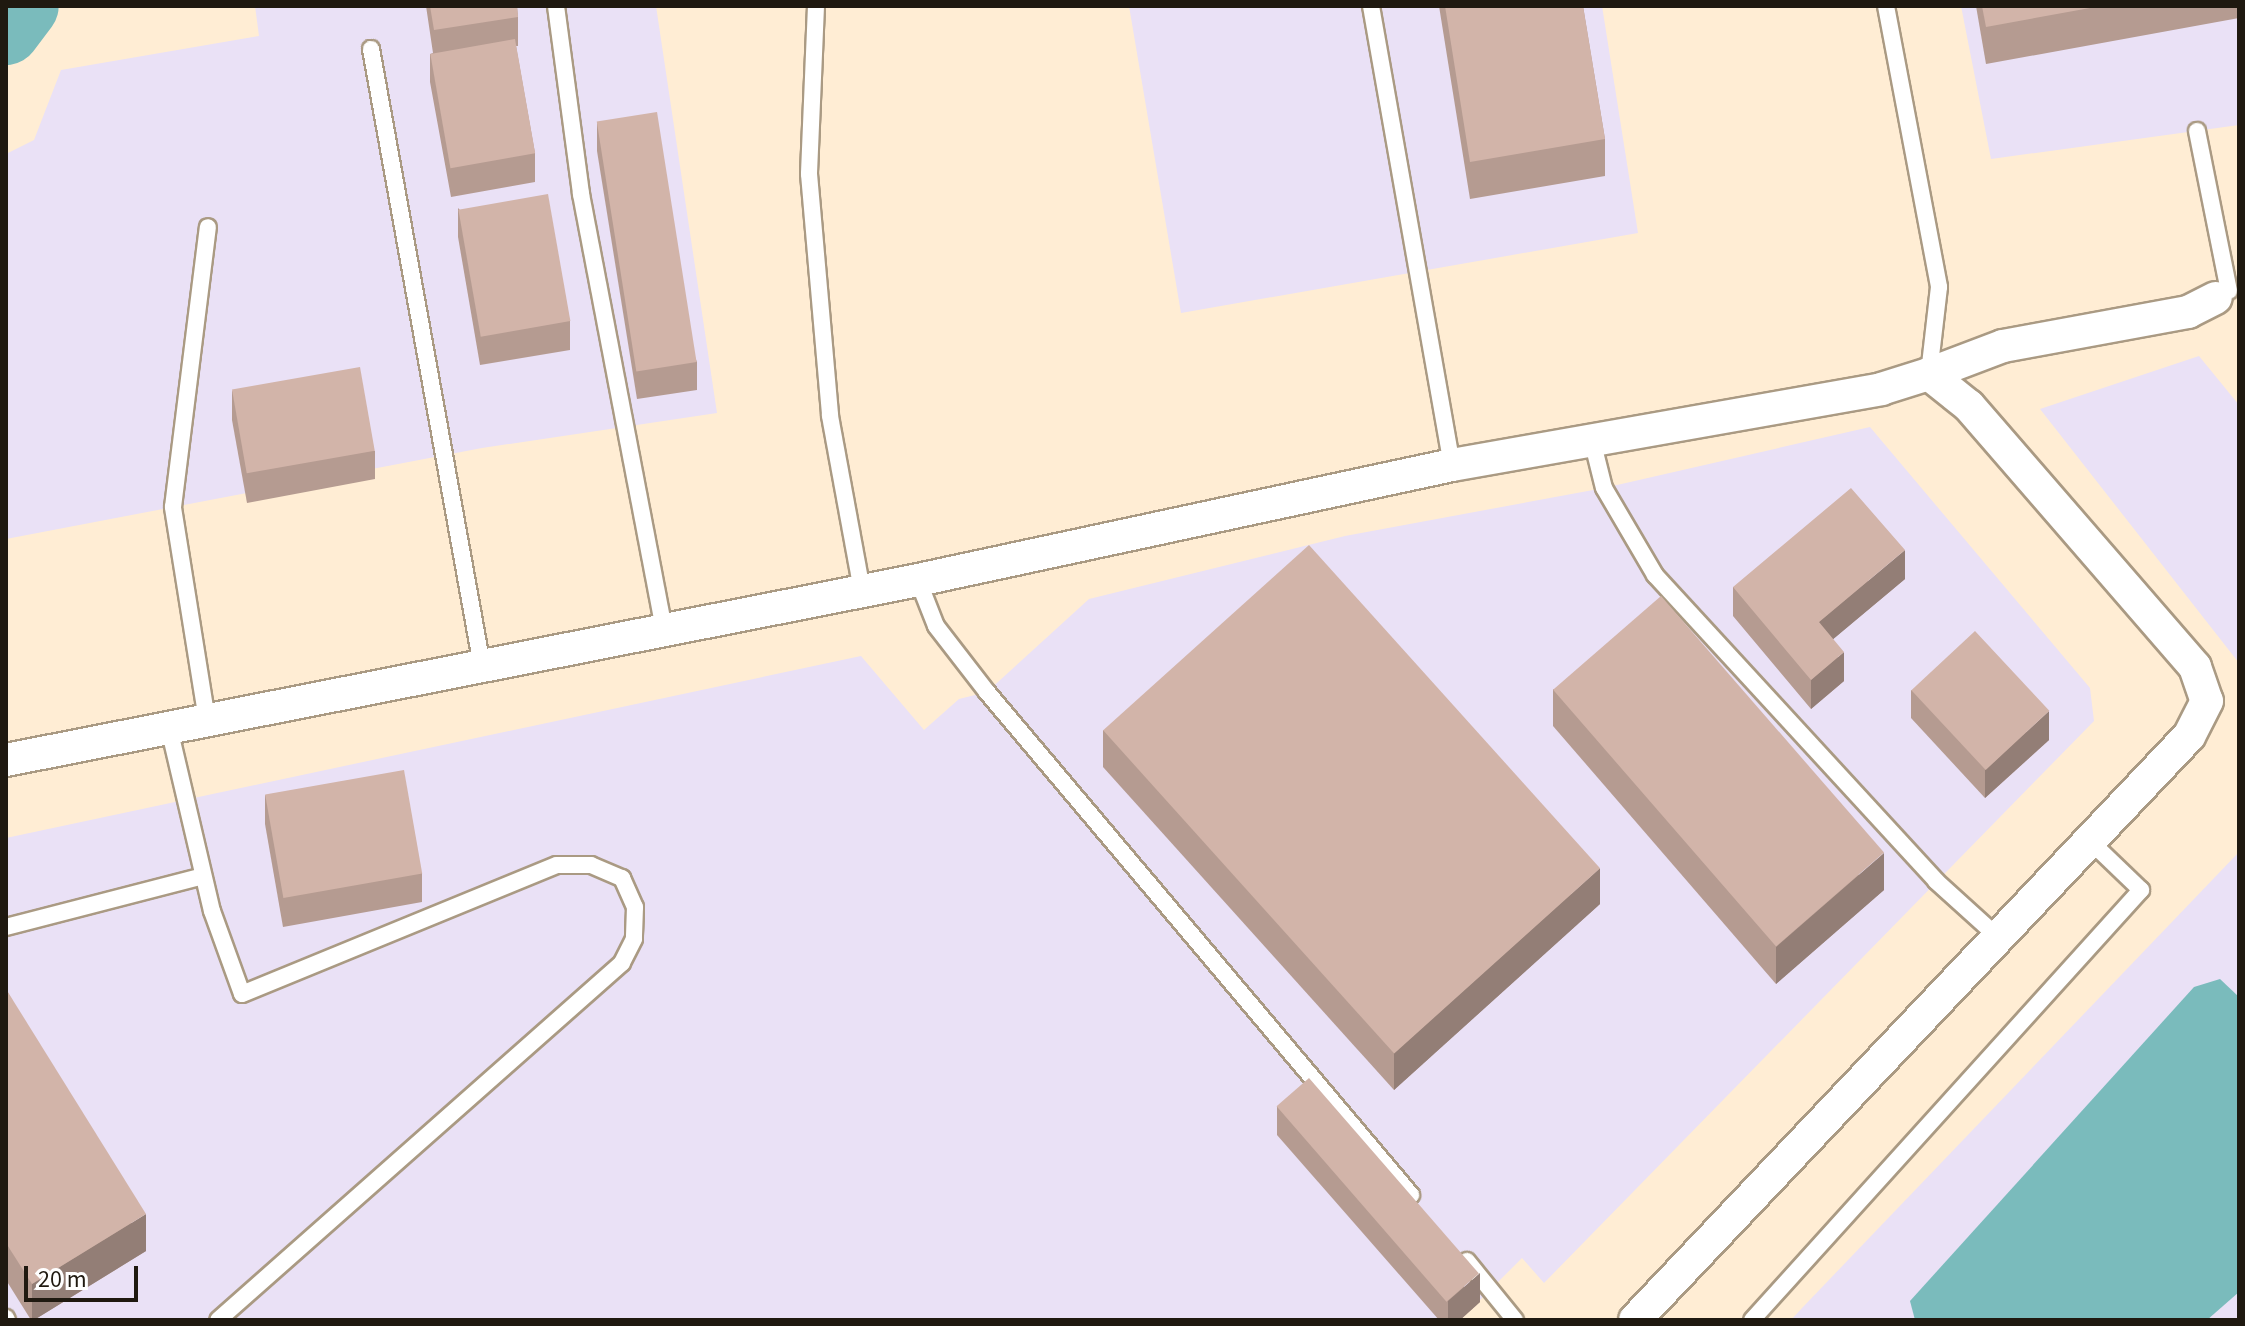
<!DOCTYPE html>
<html>
<head>
<meta charset="utf-8">
<style>
  body { margin:0 }
  #map { position:relative; width:2245px; height:1326px; overflow:hidden; background:#ffedd4; font-family:"Source Sans 3",sans-serif }
  div>[style] { position:absolute }
  [style*='--x'] { left:calc(var(--x)*1px); top:calc(var(--y)*1px); width:calc(var(--w)*1px); rotate:calc(var(--a)*1deg) }
  .industrial>* { inset:0; background:#eae1f6 }
  .water>* { inset:0; background:#7abbbc }
  .river>* { height:68px; margin:-34px; padding:0 34px; transform-origin:34px; border-radius:34px; background:#7abbbc }
  .roads { filter:drop-shadow(2px 0 #aa9a83) drop-shadow(-2px 0 #aa9a83) drop-shadow(0 2px #aa9a83) drop-shadow(0 -2px #aa9a83) }
  .service>* { height:16px; margin:-8px; padding:0 8px; transform-origin:8px; border-radius:8px; background:#fff }
  .minor>* { height:32px; margin:-16px; padding:0 16px; transform-origin:16px; border-radius:16px; background:#fff }
  .wall>* { inset:0; background:#b59b91 }
  .shaded-wall>* { inset:0; background:#937e76 }
  .building>* { inset:0; background:#d2b4a9; transform-origin:0 0 }
  span { translate:-50% -50%; white-space:nowrap; text-align:center; line-height:1.15; -webkit-text-stroke:7px #fff; paint-order:stroke }
  .frame { position:absolute; inset:0; border:8px solid #1f1910; pointer-events:none }
  .scale { position:absolute; left:24px; top:1266px; width:114px; height:36px; box-sizing:border-box; border:4px solid #1f1910; border-top:0; padding-left:10px; font-size:24px; line-height:28px; white-space:nowrap; color:#1f1910; -webkit-text-stroke:6px #fff; paint-order:stroke }
</style>
</head>
<body>
<div id="map">
  <div class="industrial">
    <div style="clip-path:polygon(255px 6px,656px 6px,717px 413px,482px 448px,6px 539px,6px 154px,34px 140px,61px 70px,259px 36px)"></div>
    <div style="clip-path:polygon(1129px 6px,1602px 6px,1638px 233px,1181px 313px)"></div>
    <div style="clip-path:polygon(1961px 6px,2239px 6px,2239px 125px,1991px 159px)"></div>
    <div style="clip-path:polygon(2199px 356px,2239px 405px,2239px 663px,2040px 409px)"></div>
    <div style="clip-path:polygon(1870px 427px,2090px 688px,2094px 721px,1544px 1283px,1522px 1258px,1460px 1320px,6px 1320px,6px 838px,861px 656px,924px 730px,959px 699px,987px 692px,1089px 599px,1345px 536px,1604px 488px)"></div>
    <div style="clip-path:polygon(2239px 852px,2239px 1320px,1791px 1320px,1803px 1307px)"></div>
  </div>
  <div class="water">
    <div style="clip-path:polygon(2220px 979px,2239px 997px,2239px 1292px,2207px 1320px,1915px 1320px,1910px 1301px,2194px 987px)"></div>
  </div>
  <div class="river">
    <div style="--x:6;--y:31;--w:31;--a:-53"></div>
  </div>
  <div class="roads">
    <div class="service">
      <div style="--x:556;--y:6;--w:190;--a:82.4"></div>
      <div style="--x:581;--y:194;--w:444;--a:79.2"></div>
      <div style="--x:816;--y:6;--w:168;--a:92.4"></div>
      <div style="--x:809;--y:174;--w:243;--a:85"></div>
      <div style="--x:830;--y:416;--w:178;--a:79.6"></div>
      <div style="--x:1371;--y:6;--w:466;--a:80"></div>
      <div style="--x:1886;--y:6;--w:286;--a:79.3"></div>
      <div style="--x:1939;--y:287;--w:88;--a:96.6"></div>
      <div style="--x:371;--y:49;--w:627;--a:79.8"></div>
      <div style="--x:2197;--y:131;--w:163;--a:78.7"></div>
      <div style="--x:1592;--y:440;--w:49;--a:76"></div>
      <div style="--x:1604;--y:488;--w:101;--a:59.6"></div>
      <div style="--x:1655;--y:575;--w:415;--a:47.4"></div>
      <div style="--x:1936;--y:881;--w:84;--a:42.1"></div>
      <div style="--x:918;--y:580;--w:49;--a:68.6"></div>
      <div style="--x:936;--y:626;--w:83;--a:52.3"></div>
      <div style="--x:987;--y:692;--w:658;--a:49.87"></div>
      <div style="--x:207;--y:720;--w:216;--a:-99.1"></div>
      <div style="--x:173;--y:507;--w:282;--a:-82.9"></div>
      <div style="--x:169;--y:728;--w:188;--a:76.8"></div>
      <div style="--x:212;--y:911;--w:88;--a:70.1"></div>
      <div style="--x:242;--y:994;--w:340;--a:-22.3"></div>
      <div style="--x:557;--y:865;--w:34;--a:0"></div>
      <div style="--x:591;--y:865;--w:34;--a:23"></div>
      <div style="--x:622;--y:878;--w:32;--a:66"></div>
      <div style="--x:635;--y:907;--w:32;--a:92"></div>
      <div style="--x:634;--y:939;--w:27;--a:117"></div>
      <div style="--x:622;--y:963;--w:539;--a:138.53"></div>
      <div style="--x:6;--y:927;--w:203;--a:-14.5"></div>
      <div style="--x:1467;--y:1261;--w:76;--a:50.9"></div>
      <div style="--x:6;--y:1318;--w:2;--a:63"></div>
      <div style="--x:1752;--y:1320;--w:580;--a:-47.87"></div>
      <div style="--x:2141;--y:890;--w:71;--a:-136.1"></div>
    </div>
    <div class="minor">
      <div style="--x:1929;--y:374;--w:79;--a:-20.7"></div>
      <div style="--x:2003;--y:346;--w:188;--a:-10.4"></div>
      <div style="--x:2188;--y:312;--w:31;--a:-27"></div>
      <div style="--x:6;--y:760;--w:930;--a:-11.16"></div>
      <div style="--x:918;--y:580;--w:546;--a:-12.15"></div>
      <div style="--x:1452;--y:465;--w:436;--a:-10"></div>
      <div style="--x:1881;--y:389;--w:50;--a:-17.4"></div>
      <div style="--x:1929;--y:374;--w:51;--a:38.7"></div>
      <div style="--x:1969;--y:406;--w:345;--a:49.1"></div>
      <div style="--x:2195;--y:667;--w:36;--a:71"></div>
      <div style="--x:2207;--y:701;--w:39;--a:117"></div>
      <div style="--x:2189;--y:736;--w:805;--a:133.49"></div>
    </div>
  </div>
  <div class="wall">
    <div style="clip-path:polygon(426px 6px,517px 6px,518px 17px,518px 46px,516px 46px,535px 153px,535px 182px,451px 197px,430px 82px,430px 54px,433px 53px)"></div>
    <div style="clip-path:polygon(1439px 6px,1583px 6px,1605px 139px,1605px 176px,1470px 199px)"></div>
    <div style="clip-path:polygon(1976px 6px,2239px 6px,2239px 18px,1986px 64px)"></div>
    <div style="clip-path:polygon(597px 122px,697px 362px,697px 390px,637px 399px,597px 151px)"></div>
    <div style="clip-path:polygon(458px 208px,570px 321px,570px 350px,480px 365px,458px 237px)"></div>
    <div style="clip-path:polygon(232px 391px,375px 451px,375px 479px,247px 503px,232px 420px)"></div>
    <div style="clip-path:polygon(1905px 579px,1833px 639px,1844px 681px,1811px 709px,1733px 616px,1733px 587px)"></div>
    <div style="clip-path:polygon(1553px 689px,1884px 890px,1776px 984px,1553px 726px)"></div>
    <div style="clip-path:polygon(1911px 690px,2049px 740px,1985px 798px,1911px 718px)"></div>
    <div style="clip-path:polygon(1103px 730px,1600px 904px,1394px 1090px,1103px 767px)"></div>
    <div style="clip-path:polygon(265px 795px,422px 873px,422px 902px,283px 927px,265px 824px)"></div>
    <div style="clip-path:polygon(6px 989px,146px 1251px,34px 1320px,31px 1320px,6px 1280px)"></div>
    <div style="clip-path:polygon(1277px 1106px,1480px 1302px,1460px 1320px,1439px 1320px,1277px 1135px)"></div>
  </div>
  <div class="shaded-wall">
    <div style="clip-path:polygon(1905px 550px,1905px 579px,1819px 651px,1819px 622px)"></div>
    <div style="clip-path:polygon(1844px 652px,1844px 681px,1811px 709px,1811px 680px)"></div>
    <div style="clip-path:polygon(2049px 711px,2049px 740px,1985px 798px,1985px 770px)"></div>
    <div style="clip-path:polygon(1884px 853px,1884px 890px,1776px 984px,1776px 947px)"></div>
    <div style="clip-path:polygon(1600px 868px,1600px 904px,1394px 1090px,1394px 1053px)"></div>
    <div style="clip-path:polygon(146px 1214px,146px 1251px,34px 1320px,32px 1320px,32px 1284px)"></div>
    <div style="clip-path:polygon(1480px 1273px,1480px 1302px,1460px 1320px,1448px 1320px,1448px 1301px)"></div>
  </div>
  <div class="building">
    <div style="clip-path:polygon(430px 6px,517px 6px,518px 17px,434px 30px)"></div>
    <div style="clip-path:polygon(1445px 6px,1583px 6px,1605px 139px,1470px 162px)"></div>
    <div style="clip-path:polygon(1982px 6px,2101px 6px,1986px 27px)"></div>
    <div style="left:515px;top:39px;width:116px;height:86px;rotate:80deg"></div>
    <div style="left:657px;top:112px;width:253px;height:61px;rotate:81deg"></div>
    <div style="left:548px;top:194px;width:129px;height:91px;rotate:80deg"></div>
    <div style="left:360px;top:367px;width:85px;height:130px;rotate:80deg"></div>
    <div style="clip-path:polygon(1851px 488px,1905px 550px,1819px 622px,1844px 652px,1811px 680px,1733px 587px)"></div>
    <div style="left:1309px;top:545px;width:435px;height:277px;rotate:48deg"></div>
    <div style="left:1661px;top:596px;width:340px;height:143px;rotate:49deg"></div>
    <div style="left:1975px;top:631px;width:109px;height:87px;rotate:47deg"></div>
    <div style="left:404px;top:770px;width:105px;height:141px;rotate:80deg"></div>
    <div style="clip-path:polygon(6px 989px,146px 1214px,32px 1284px,6px 1243px)"></div>
    <div style="left:1309px;top:1078px;width:259px;height:43px;rotate:49deg"></div>
  </div>
  <div class="frame"></div>
  <div class="scale">20 m</div>
</div>
</body>
</html>
